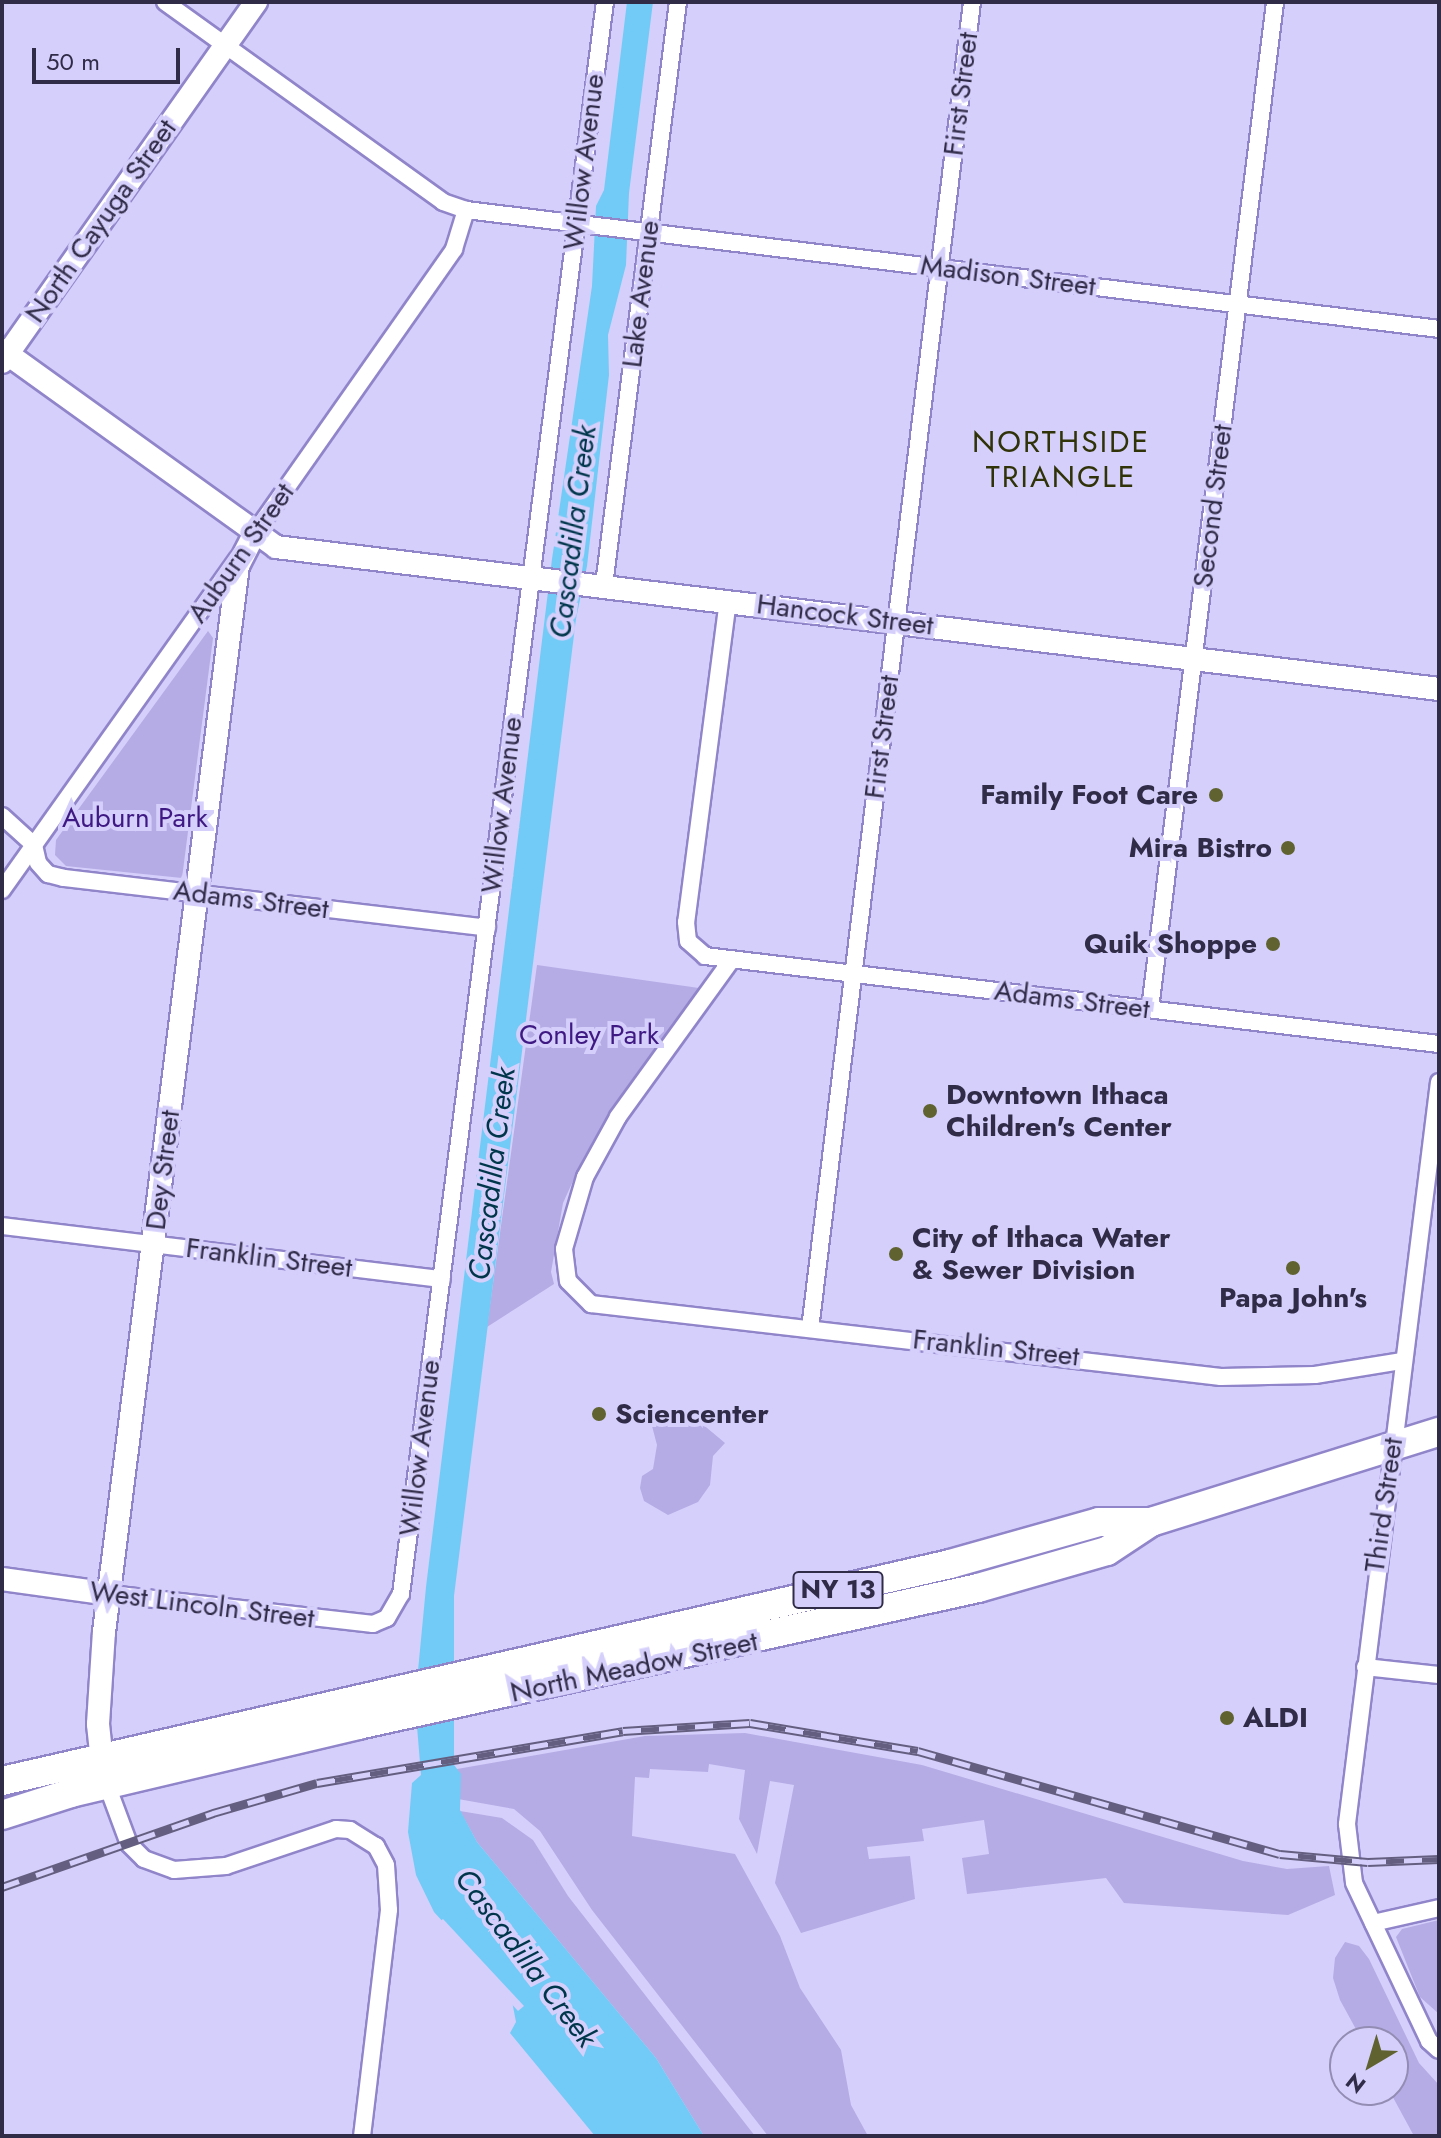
<!DOCTYPE html>
<html>
<head>
<meta charset="utf-8">
<style>
  body { margin:0 }
  #map { position:relative; width:1441px; height:2138px; overflow:hidden; background:#d5cffb; font-family:Jost,sans-serif }
  div>[style] { position:absolute }
  [style*='--x'] { left:calc(var(--x)*1px); top:calc(var(--y)*1px); width:calc(var(--w)*1px); rotate:calc(var(--a)*1deg) }
  .green>* { inset:0; background:#b5ace5 }
  .water>* { inset:0; background:#72cbf6 }
  .pier>* { inset:0; background:#d5cffb }
  .roads { filter:drop-shadow(2px 0 #9185ca) drop-shadow(-2px 0 #9185ca) drop-shadow(0 2px #9185ca) drop-shadow(0 -2px #9185ca) }
  .street>* { height:16px; margin:-8px; padding:0 8px; transform-origin:8px; border-radius:8px; background:#fff }
  .secondary>* { height:22px; margin:-11px; padding:0 11px; transform-origin:11px; border-radius:11px; background:#fff }
  .highway>* { height:28px; margin:-14px; padding:0 14px; transform-origin:14px; border-radius:14px; background:#fff }
  .rail>* { height:9px; margin-top:-4.5px; transform-origin:0; background:repeating-linear-gradient(90deg,#d5cffb 0 18px,#645f80 0 36px); box-sizing:border-box; border-block:2px solid #645f80 }
  .dots>* { width:22px; height:22px; translate:-50% -50%; box-sizing:border-box; border:4px solid #d5cffb; border-radius:50% }
  span { translate:-50% -50%; white-space:nowrap; text-align:center; line-height:1.15; -webkit-text-stroke:8px #d5cffb; paint-order:stroke }
  .shield-label span { padding:2px 6px; background:#d5cffb; border:2px solid; border-radius:6px; -webkit-text-stroke-width:0 }
  .shield-label { font-size:26px; color:#302b47; font-weight:700 }
  .street-label { font-size:28px; color:#302b47 }
  .poi-label { font-size:28px; color:#302b47; font-weight:700 }
  .right { translate:-100% -50%; text-align:right }
  .left { translate:0 -50%; text-align:left }
  .park-label { font-size:28px; color:#3f1983 }
  .neighbourhood-label { font-size:30px; color:#303208; letter-spacing:2px }
  .water-label { font-size:30px; color:#00364c; font-style:italic }
  .frame { position:absolute; inset:0; border:4px solid #302b47; pointer-events:none }
  .north { position:absolute; left:1329px; top:2026px; width:80px; height:80px; box-sizing:border-box; background:#d5cffb; border:2px solid #938db3; border-radius:50%; rotate:218deg; font-size:22px; font-weight:700; line-height:32px; text-align:center; color:#302b47 }
  .north::after { content:''; display:block; margin:auto; width:28px; height:36px; background:#606330; clip-path:polygon(50% 0,100% 100%,50% 72%,0 100%) }
  .scale { position:absolute; left:32px; top:48px; width:148px; height:36px; box-sizing:border-box; border:4px solid #302b47; border-top:0; padding-left:10px; font-size:24px; line-height:28px; white-space:nowrap; color:#302b47; -webkit-text-stroke:6px #d5cffb; paint-order:stroke }
</style>
</head>
<body>
<div id="map">
  <div class="green">
    <div style="clip-path:polygon(208px 631px,213px 638px,182px 878px,66px 866px,55px 855px,56px 840px)"></div>
    <div style="clip-path:polygon(537px 965px,699px 988px,615px 1104px,583px 1159px,563px 1203px,551px 1272px,554px 1284px,487px 1327px)"></div>
    <div style="clip-path:polygon(674px 1408px,685px 1415px,688px 1412px,725px 1443px,713px 1456px,710px 1485px,698px 1502px,668px 1515px,644px 1501px,640px 1488px,642px 1476px,653px 1469px,657px 1445px,652px 1426px,667px 1420px)"></div>
    <div style="clip-path:polygon(745px 1733px,922px 1765px,1243px 1861px,1287px 1869px,1329px 1866px,1335px 1895px,1288px 1915px,1124px 1903px,1106px 1878px,967px 1894px,962px 1858px,989px 1854px,984px 1820px,922px 1829px,924px 1841px,867px 1847px,869px 1859px,910px 1856px,915px 1899px,801px 1933px,775px 1883px,794px 1785px,770px 1781px,757px 1854px,739px 1819px,745px 1770px,709px 1764px,708px 1772px,650px 1769px,649px 1778px,635px 1777px,632px 1836px,735px 1854px,780px 1936px,800px 1988px,841px 2050px,851px 2105px,868px 2136px,768px 2136px,592px 1910px,540px 1831px,514px 1809px,458px 1799px,457px 1794px,457px 1769px,645px 1736px)"></div>
    <div style="clip-path:polygon(460px 1811px,502px 1818px,533px 1840px,568px 1896px,755px 2136px,704px 2136px,656px 2058px,477px 1842px)"></div>
    <div style="clip-path:polygon(1439px 1920px,1439px 2014px,1420px 1997px,1396px 1937px,1402px 1929px)"></div>
    <div style="clip-path:polygon(1345px 1942px,1359px 1946px,1369px 1959px,1419px 2063px,1439px 2085px,1439px 2136px,1414px 2136px,1389px 2090px,1393px 2090px,1393px 2042px,1363px 2042px,1340px 2000px,1333px 1978px,1335px 1958px)"></div>
  </div>
  <div class="water">
    <div style="clip-path:polygon(627px 2px,653px 2px,629px 193px,626px 265px,608px 335px,609px 375px,587px 566px,576px 619px,454px 1596px,454px 1765px,461px 1774px,460px 1810px,477px 1842px,656px 2058px,704px 2136px,595px 2136px,510px 2033px,516px 2022px,511px 1996px,434px 1912px,416px 1875px,408px 1832px,412px 1783px,421px 1775px,415px 1702px,426px 1587px,552px 559px,592px 286px,596px 206px,604px 190px)"></div>
  </div>
  <div class="pier">
    <div style="clip-path:polygon(443px 1919px,524px 2006px,518px 2011px,438px 1923px)"></div>
  </div>
  <div class="roads">
    <div class="street">
      <div style="--x:165;--y:2;--w:342;--a:35.7"></div>
      <div style="--x:443;--y:202;--w:24;--a:19"></div>
      <div style="--x:466;--y:210;--w:980;--a:6.97"></div>
      <div style="--x:254;--y:534;--w:348;--a:-54.9"></div>
      <div style="--x:454;--y:249;--w:41;--a:-72.9"></div>
      <div style="--x:604;--y:585;--w:588;--a:-82.77"></div>
      <div style="--x:728;--y:600;--w:325;--a:97.4"></div>
      <div style="--x:686;--y:922;--w:19;--a:84"></div>
      <div style="--x:688;--y:941;--w:23;--a:41"></div>
      <div style="--x:705;--y:956;--w:739;--a:6.84"></div>
      <div style="--x:2;--y:816;--w:43;--a:42.2"></div>
      <div style="--x:34;--y:845;--w:18;--a:77"></div>
      <div style="--x:38;--y:863;--w:15;--a:48"></div>
      <div style="--x:48;--y:874;--w:16;--a:14"></div>
      <div style="--x:64;--y:878;--w:426;--a:6.7"></div>
      <div style="--x:2;--y:890;--w:406;--a:-54.6"></div>
      <div style="--x:730;--y:962;--w:191;--a:125.9"></div>
      <div style="--x:618;--y:1117;--w:68;--a:118.8"></div>
      <div style="--x:585;--y:1177;--w:75;--a:106.3"></div>
      <div style="--x:564;--y:1249;--w:32;--a:83"></div>
      <div style="--x:568;--y:1281;--w:33;--a:45"></div>
      <div style="--x:591;--y:1304;--w:634;--a:6.61"></div>
      <div style="--x:1221;--y:1377;--w:94;--a:-1.2"></div>
      <div style="--x:1315;--y:1375;--w:87;--a:-9.2"></div>
      <div style="--x:1150;--y:1009;--w:1015;--a:-82.92"></div>
      <div style="--x:1439;--y:1082;--w:748;--a:97.07"></div>
      <div style="--x:1347;--y:1824;--w:59;--a:83.2"></div>
      <div style="--x:1354;--y:1883;--w:175;--a:64.6"></div>
      <div style="--x:1429;--y:2041;--w:13;--a:42"></div>
      <div style="--x:2;--y:1226;--w:443;--a:6.9"></div>
      <div style="--x:810;--y:1329;--w:1337;--a:-83.04"></div>
      <div style="--x:110;--y:1594;--w:265;--a:6.5"></div>
      <div style="--x:373;--y:1624;--w:15;--a:-23"></div>
      <div style="--x:387;--y:1618;--w:28;--a:-60"></div>
      <div style="--x:401;--y:1594;--w:1605;--a:-82.7"></div>
      <div style="--x:1365;--y:1667;--w:74;--a:6.2"></div>
      <div style="--x:107;--y:1785;--w:63;--a:69.6"></div>
      <div style="--x:129;--y:1844;--w:21;--a:45"></div>
      <div style="--x:144;--y:1859;--w:32;--a:20"></div>
      <div style="--x:174;--y:1870;--w:52;--a:-4.4"></div>
      <div style="--x:226;--y:1866;--w:116;--a:-18.6"></div>
      <div style="--x:336;--y:1829;--w:14;--a:4"></div>
      <div style="--x:350;--y:1830;--w:31;--a:32"></div>
      <div style="--x:376;--y:1846;--w:21;--a:62"></div>
      <div style="--x:386;--y:1865;--w:45;--a:86.2"></div>
      <div style="--x:389;--y:1910;--w:228;--a:96.8"></div>
      <div style="--x:1373;--y:1923;--w:68;--a:-12.8"></div>
    </div>
    <div class="secondary">
      <div style="--x:2;--y:350;--w:337;--a:35.7"></div>
      <div style="--x:276;--y:547;--w:1172;--a:6.96"></div>
      <div style="--x:2;--y:362;--w:441;--a:-54.8"></div>
      <div style="--x:2;--y:1579;--w:109;--a:7.9"></div>
      <div style="--x:103;--y:1771;--w:47;--a:-96.1"></div>
      <div style="--x:98;--y:1724;--w:92;--a:-86.3"></div>
      <div style="--x:104;--y:1632;--w:1074;--a:-82.84"></div>
      <div style="--x:238;--y:566;--w:36;--a:-63"></div>
    </div>
    <div class="highway">
      <div style="--x:2;--y:1781;--w:973;--a:-12.89"></div>
      <div style="--x:950;--y:1564;--w:155;--a:-15.7"></div>
      <div style="--x:1099;--y:1522;--w:52;--a:0"></div>
      <div style="--x:2;--y:1815;--w:72;--a:-17.7"></div>
      <div style="--x:71;--y:1793;--w:295;--a:-13.3"></div>
      <div style="--x:358;--y:1725;--w:635;--a:-12.46"></div>
      <div style="--x:978;--y:1588;--w:134;--a:-16"></div>
      <div style="--x:1107;--y:1551;--w:53;--a:-33.4"></div>
      <div style="--x:1151;--y:1522;--w:302;--a:-17.4"></div>
    </div>
  </div>
  <div class="rail">
    <div style="--x:2;--y:1887;--w:224;--a:-19.3"></div>
    <div style="--x:213;--y:1813;--w:108;--a:-16.1"></div>
    <div style="--x:317;--y:1783;--w:310;--a:-9.6"></div>
    <div style="--x:623;--y:1731;--w:127;--a:-3.6"></div>
    <div style="--x:750;--y:1723;--w:170;--a:9.5"></div>
    <div style="--x:918;--y:1751;--w:376;--a:15.9"></div>
    <div style="--x:1280;--y:1854;--w:88;--a:5.2"></div>
    <div style="--x:1368;--y:1862;--w:71;--a:-2.4"></div>
  </div>
  <div class="dots">
    <div style="left:1216px;top:795px;background:#606330"></div>
    <div style="left:1288px;top:848px;background:#606330"></div>
    <div style="left:1273px;top:944px;background:#606330"></div>
    <div style="left:930px;top:1111px;background:#606330"></div>
    <div style="left:896px;top:1254px;background:#606330"></div>
    <div style="left:1293px;top:1268px;background:#606330"></div>
    <div style="left:599px;top:1414px;background:#606330"></div>
    <div style="left:1227px;top:1718px;background:#606330"></div>
  </div>
  <div class="shield-label">
    <span style="left:838px;top:1590px">NY 13</span>
  </div>
  <div class="street-label">
    <span style="left:961px;top:94px;rotate:-83deg">First Street</span>
    <span style="left:584px;top:162px;rotate:-83deg">Willow Avenue</span>
    <span style="left:101px;top:221px;rotate:-55deg">North Cayuga Street</span>
    <span style="left:1008px;top:276px;rotate:7deg">Madison Street</span>
    <span style="left:641px;top:294px;rotate:-83deg">Lake Avenue</span>
    <span style="left:1213px;top:506px;rotate:-83deg">Second Street</span>
    <span style="left:241px;top:553px;rotate:-55deg">Auburn Street</span>
    <span style="left:845px;top:615px;rotate:7deg">Hancock Street</span>
    <span style="left:882px;top:737px;rotate:-83deg">First Street</span>
    <span style="left:502px;top:805px;rotate:-83deg">Willow Avenue</span>
    <span style="left:251px;top:900px;rotate:7deg">Adams Street</span>
    <span style="left:1072px;top:1000px;rotate:7deg">Adams Street</span>
    <span style="left:163px;top:1170px;rotate:-83deg">Dey Street</span>
    <span style="left:269px;top:1258px;rotate:7deg">Franklin Street</span>
    <span style="left:996px;top:1348px;rotate:6deg">Franklin Street</span>
    <span style="left:420px;top:1448px;rotate:-83deg">Willow Avenue</span>
    <span style="left:1384px;top:1505px;rotate:-82deg">Third Street</span>
    <span style="left:202px;top:1605px;rotate:7deg">West Lincoln Street</span>
    <span style="left:634px;top:1667px;rotate:-12deg">North Meadow Street</span>
  </div>
  <div class="poi-label">
    <span class="right" style="left:1198px;top:795px">Family Foot Care</span>
    <span class="right" style="left:1272px;top:848px">Mira Bistro</span>
    <span class="right" style="left:1257px;top:944px">Quik Shoppe</span>
    <span class="left" style="left:946px;top:1111px">Downtown Ithaca<br>Children's Center</span>
    <span class="left" style="left:912px;top:1254px">City of Ithaca Water<br>&amp; Sewer Division</span>
    <span style="left:1293px;top:1298px">Papa John's</span>
    <span class="left" style="left:615px;top:1414px">Sciencenter</span>
    <span class="left" style="left:1243px;top:1718px">ALDI</span>
  </div>
  <div class="park-label">
    <span style="left:135px;top:818px">Auburn Park</span>
    <span style="left:589px;top:1035px">Conley Park</span>
  </div>
  <div class="neighbourhood-label">
    <span style="left:1061px;top:459px">NORTHSIDE<br>TRIANGLE</span>
  </div>
  <div class="water-label">
    <span style="left:573px;top:532px;rotate:-83deg">Cascadilla Creek</span>
    <span style="left:492px;top:1174px;rotate:-83deg">Cascadilla Creek</span>
    <span style="left:526px;top:1958px;rotate:53deg">Cascadilla Creek</span>
  </div>
  <div class="frame"></div>
  <div class="north">N</div>
  <div class="scale">50 m</div>
</div>
</body>
</html>
